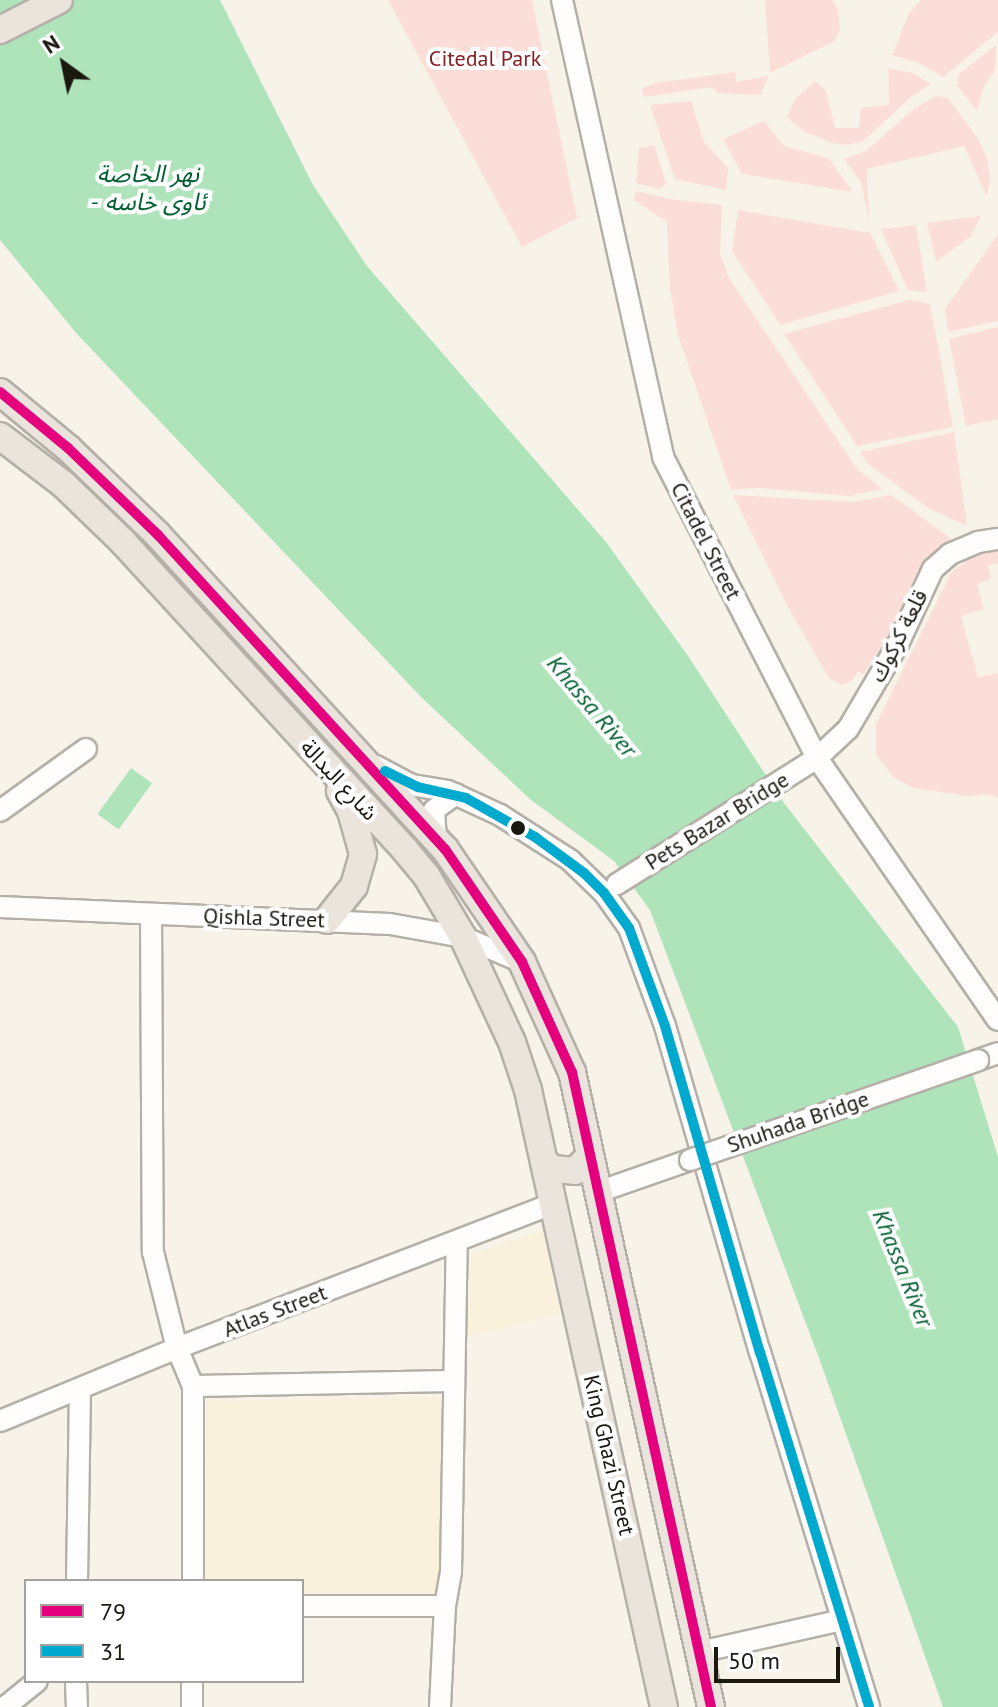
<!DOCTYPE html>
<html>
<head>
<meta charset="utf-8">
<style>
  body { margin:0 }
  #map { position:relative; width:998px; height:1707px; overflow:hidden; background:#f8f3e8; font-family:"PT Sans","Noto Sans Arabic",sans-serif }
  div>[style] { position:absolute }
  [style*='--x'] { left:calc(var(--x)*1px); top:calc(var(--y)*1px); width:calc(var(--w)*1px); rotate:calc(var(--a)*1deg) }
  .built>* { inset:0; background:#faf1dc }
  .green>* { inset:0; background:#fbded7 }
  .water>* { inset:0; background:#afe4bb; transform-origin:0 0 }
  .roads { filter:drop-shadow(2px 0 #b4b0a8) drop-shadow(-2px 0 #b4b0a8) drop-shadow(0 2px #b4b0a8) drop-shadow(0 -2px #b4b0a8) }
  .minor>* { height:20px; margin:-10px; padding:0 10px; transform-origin:10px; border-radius:10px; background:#fefdfc }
  .major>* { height:26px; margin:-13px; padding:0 13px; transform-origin:13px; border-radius:13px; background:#eae4dd }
  .bridges { filter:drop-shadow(2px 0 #b4b0a8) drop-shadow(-2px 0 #b4b0a8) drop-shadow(0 2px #b4b0a8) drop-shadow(0 -2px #b4b0a8) }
  .minor-bridge>* { height:20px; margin:-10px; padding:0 10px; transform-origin:10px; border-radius:10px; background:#fefdfc }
  .bus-1>* { height:10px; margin:-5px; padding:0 5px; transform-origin:5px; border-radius:5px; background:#e5007d }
  .bus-2>* { height:10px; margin:-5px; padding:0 5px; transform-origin:5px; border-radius:5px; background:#00a9ce }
  .dots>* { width:22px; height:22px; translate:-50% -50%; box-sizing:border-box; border:4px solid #fff; border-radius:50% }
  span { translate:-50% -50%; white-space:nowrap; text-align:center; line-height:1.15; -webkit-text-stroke:8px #fff; paint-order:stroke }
  .park-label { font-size:22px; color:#862124 }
  .street-label { font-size:22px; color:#1b1810 }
  .water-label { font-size:24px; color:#005f31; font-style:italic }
  .legend { position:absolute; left:24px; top:1579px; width:280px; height:104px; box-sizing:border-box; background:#fff; border:2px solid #a4a39f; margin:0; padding:10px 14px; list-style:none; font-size:24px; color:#1b1810 }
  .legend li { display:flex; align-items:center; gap:16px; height:40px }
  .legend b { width:40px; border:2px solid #a4a39f }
  .north { position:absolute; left:24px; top:24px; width:80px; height:80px; -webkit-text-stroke:6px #fff; paint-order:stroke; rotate:327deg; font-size:22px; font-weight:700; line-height:32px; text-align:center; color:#1b1810 }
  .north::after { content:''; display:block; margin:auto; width:28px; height:36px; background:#1b1810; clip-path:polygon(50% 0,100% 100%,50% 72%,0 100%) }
  .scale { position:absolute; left:714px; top:1647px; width:126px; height:36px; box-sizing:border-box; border:4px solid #1b1810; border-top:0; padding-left:10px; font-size:24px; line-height:28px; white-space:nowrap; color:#1b1810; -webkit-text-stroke:6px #fff; paint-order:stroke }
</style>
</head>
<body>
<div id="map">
  <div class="built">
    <div style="clip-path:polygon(543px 1230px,560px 1314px,467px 1337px,471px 1254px)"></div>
    <div style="clip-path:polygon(448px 1397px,439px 1593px,302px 1593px,302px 1581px,205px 1581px,207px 1401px)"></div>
  </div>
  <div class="green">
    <div style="clip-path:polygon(388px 0,532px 0,577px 218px,522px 247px)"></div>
    <div style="clip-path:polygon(765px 0,832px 0,838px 9px,840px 30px,833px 42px,770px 73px)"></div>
    <div style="clip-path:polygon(921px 0,998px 0,998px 32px,943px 77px,919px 63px,892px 55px,909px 13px)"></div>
    <div style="clip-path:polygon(996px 45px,995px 71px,983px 88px,977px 111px,957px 85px,959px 74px)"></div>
    <div style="clip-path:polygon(888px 68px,912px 73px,931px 84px,911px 97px,863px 141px,847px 145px,832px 143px,805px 132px,787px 117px,795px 99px,815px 81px,826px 91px,835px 128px,859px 128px,861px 108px,889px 105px)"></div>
    <div style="clip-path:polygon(735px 72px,736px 82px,768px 76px,761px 95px,718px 93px,712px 87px,644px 97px,642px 88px,656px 83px)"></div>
    <div style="clip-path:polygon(936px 96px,948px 98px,978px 139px,987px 158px,990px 178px,987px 197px,964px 146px,867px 169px,869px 222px,861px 182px,844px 159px,866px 151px,915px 108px)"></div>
    <div style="clip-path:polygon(691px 101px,704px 142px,728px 168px,726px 190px,675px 179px,650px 105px)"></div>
    <div style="clip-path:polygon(764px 121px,784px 146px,829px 159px,853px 192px,742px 174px,723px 139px)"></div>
    <div style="clip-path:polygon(654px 145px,666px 184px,659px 189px,636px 183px,639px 148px)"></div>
    <div style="clip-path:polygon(636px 191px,670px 199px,722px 205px,720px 253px,729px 278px,857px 469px,882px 489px,850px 496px,758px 488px,731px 490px,678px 335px,670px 288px,667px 222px,634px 200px)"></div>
    <div style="clip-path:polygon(738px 210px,870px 233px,899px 291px,780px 325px,732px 251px)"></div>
    <div style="clip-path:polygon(981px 216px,971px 236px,936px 262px,927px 223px)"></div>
    <div style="clip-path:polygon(916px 225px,927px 292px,908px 290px,881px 229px)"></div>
    <div style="clip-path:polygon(998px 234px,998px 321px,948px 332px,945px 309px)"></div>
    <div style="clip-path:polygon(909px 300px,930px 304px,953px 427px,857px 446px,784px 334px)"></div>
    <div style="clip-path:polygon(998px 327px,998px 419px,966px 426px,949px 339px)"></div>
    <div style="clip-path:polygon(954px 432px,967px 526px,928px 508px,867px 463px,860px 452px)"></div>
    <div style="clip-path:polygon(733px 495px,853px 502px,891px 495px,953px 540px,919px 569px,888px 636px,863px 675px,859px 671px,850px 682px,842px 685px,829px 678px,790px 611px)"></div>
    <div style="clip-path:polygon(998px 550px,998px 563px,988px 566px,991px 579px,977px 584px,984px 609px,961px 616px,978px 677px,998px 673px,998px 798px,987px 794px,967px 796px,913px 788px,893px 777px,876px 754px,876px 724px,951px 573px,973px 555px)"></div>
  </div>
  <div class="water">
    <div style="clip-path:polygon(0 0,220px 0,313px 185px,367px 266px,606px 542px,688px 656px,784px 803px,958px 1027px,998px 1157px,998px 1707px,943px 1707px,819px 1358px,650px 910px,614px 861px,531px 800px,422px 698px,77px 334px,0 240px)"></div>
    <div style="left:131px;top:768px;width:26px;height:57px;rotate:36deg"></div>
  </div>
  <div class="roads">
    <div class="minor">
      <div style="--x:562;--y:0;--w:468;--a:77.5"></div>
      <div style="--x:663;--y:457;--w:338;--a:62.9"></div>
      <div style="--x:817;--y:758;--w:318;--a:55.4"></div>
      <div style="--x:376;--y:766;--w:40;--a:28"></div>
      <div style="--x:411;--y:785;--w:37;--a:9"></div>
      <div style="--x:448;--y:791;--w:57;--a:24.8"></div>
      <div style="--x:500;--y:815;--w:83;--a:32.7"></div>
      <div style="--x:570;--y:860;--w:47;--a:44.1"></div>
      <div style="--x:604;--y:893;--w:43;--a:54.5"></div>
      <div style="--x:629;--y:928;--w:104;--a:69.8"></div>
      <div style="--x:665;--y:1026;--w:340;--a:73.8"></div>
      <div style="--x:760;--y:1352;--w:371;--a:72.9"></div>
      <div style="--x:0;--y:811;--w:106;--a:-35.8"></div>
      <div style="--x:436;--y:839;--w:29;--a:-94"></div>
      <div style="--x:434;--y:810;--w:27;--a:-36"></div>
      <div style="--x:617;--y:884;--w:236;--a:-32.2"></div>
      <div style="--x:817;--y:758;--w:42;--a:-43.1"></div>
      <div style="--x:848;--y:729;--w:99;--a:-59.5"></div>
      <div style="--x:898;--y:644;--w:83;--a:-65"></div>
      <div style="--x:933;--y:569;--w:23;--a:-41"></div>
      <div style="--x:950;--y:554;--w:30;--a:-23"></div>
      <div style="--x:978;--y:542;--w:20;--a:-9"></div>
      <div style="--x:0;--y:907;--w:390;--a:2.5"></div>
      <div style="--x:390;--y:924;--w:74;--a:10.1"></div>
      <div style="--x:463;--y:937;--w:64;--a:23"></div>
      <div style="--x:151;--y:914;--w:338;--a:89.7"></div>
      <div style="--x:153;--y:1252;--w:99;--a:76"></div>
      <div style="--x:177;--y:1348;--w:41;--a:67.2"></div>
      <div style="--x:193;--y:1386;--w:195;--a:90"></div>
      <div style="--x:978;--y:1060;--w:21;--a:-19"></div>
      <div style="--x:598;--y:1192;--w:97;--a:-19.2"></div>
      <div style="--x:193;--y:1386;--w:260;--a:-1.1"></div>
      <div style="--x:0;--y:1421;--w:191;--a:-22.4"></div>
      <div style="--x:177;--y:1348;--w:402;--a:-21"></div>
      <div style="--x:77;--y:1581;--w:192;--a:-89.1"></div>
      <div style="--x:302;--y:1606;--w:143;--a:0"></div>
      <div style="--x:699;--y:1652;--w:147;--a:-12.6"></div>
      <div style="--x:76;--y:1681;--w:26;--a:88"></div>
      <div style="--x:5;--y:1707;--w:41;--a:-39.1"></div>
      <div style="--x:192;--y:1707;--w:26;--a:-90"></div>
      <div style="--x:440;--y:1707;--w:101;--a:-87.2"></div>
      <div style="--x:445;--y:1606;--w:35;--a:-80"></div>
      <div style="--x:451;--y:1572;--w:330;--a:-89"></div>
    </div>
    <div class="major">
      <div style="--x:0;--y:30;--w:66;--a:-27"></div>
      <div style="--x:0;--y:392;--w:88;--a:39.5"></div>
      <div style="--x:68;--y:448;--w:125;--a:44"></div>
      <div style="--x:158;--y:535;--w:425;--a:47.6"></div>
      <div style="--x:445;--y:849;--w:137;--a:55.7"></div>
      <div style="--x:522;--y:962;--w:121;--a:65.6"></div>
      <div style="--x:572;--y:1072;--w:650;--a:77.65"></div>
      <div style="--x:0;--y:436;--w:79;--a:37.3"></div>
      <div style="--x:63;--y:484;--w:83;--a:44"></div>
      <div style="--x:123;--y:542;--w:418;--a:47.5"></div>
      <div style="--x:405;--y:850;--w:33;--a:50"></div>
      <div style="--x:426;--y:875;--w:72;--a:59.2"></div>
      <div style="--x:463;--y:937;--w:116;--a:65"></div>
      <div style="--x:512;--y:1042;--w:51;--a:71.6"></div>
      <div style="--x:528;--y:1090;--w:632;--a:77.57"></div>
      <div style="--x:327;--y:920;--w:43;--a:-51.5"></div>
      <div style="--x:354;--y:886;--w:33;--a:-74"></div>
      <div style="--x:363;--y:854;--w:45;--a:-105.6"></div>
      <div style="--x:351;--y:811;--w:23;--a:-119"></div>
      <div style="--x:544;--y:1162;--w:11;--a:38"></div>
      <div style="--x:553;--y:1169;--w:22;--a:5"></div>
      <div style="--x:575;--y:1171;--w:21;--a:-45"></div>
    </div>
  </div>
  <div class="bridges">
    <div class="minor-bridge">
      <div style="--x:690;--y:1160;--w:305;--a:-19.1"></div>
    </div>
  </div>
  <div class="bus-1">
    <div style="--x:0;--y:392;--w:88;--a:39.5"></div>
    <div style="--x:68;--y:448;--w:125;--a:44"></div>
    <div style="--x:158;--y:535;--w:425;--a:47.6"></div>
    <div style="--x:445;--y:849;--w:137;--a:55.7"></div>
    <div style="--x:522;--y:962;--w:121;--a:65.6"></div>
    <div style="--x:572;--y:1072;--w:650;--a:77.65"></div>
  </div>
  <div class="bus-2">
    <div style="--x:385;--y:771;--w:37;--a:26"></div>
    <div style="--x:418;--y:787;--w:49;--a:12.9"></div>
    <div style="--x:466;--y:798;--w:79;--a:29.5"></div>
    <div style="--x:535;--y:837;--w:61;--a:36.3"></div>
    <div style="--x:584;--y:873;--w:28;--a:45"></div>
    <div style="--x:604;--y:893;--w:43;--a:54.5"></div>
    <div style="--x:629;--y:928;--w:104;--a:69.8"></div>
    <div style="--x:665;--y:1026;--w:340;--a:73.8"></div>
    <div style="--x:760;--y:1352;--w:371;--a:72.9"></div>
  </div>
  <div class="dots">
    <div style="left:518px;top:828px;background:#1b1810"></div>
  </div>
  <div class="park-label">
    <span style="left:485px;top:59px">Citedal Park</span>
  </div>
  <div class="street-label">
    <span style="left:706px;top:541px;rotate:63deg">Citadel Street</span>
    <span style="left:899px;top:636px;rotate:-63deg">قلعة كركوك</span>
    <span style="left:339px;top:780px;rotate:47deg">شارع البدالة</span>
    <span style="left:717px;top:821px;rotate:-32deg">Pets Bazar Bridge</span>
    <span style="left:264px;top:918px;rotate:2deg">Qishla Street</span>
    <span style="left:798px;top:1122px;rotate:-19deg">Shuhada Bridge</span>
    <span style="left:275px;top:1311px;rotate:-21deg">Atlas Street</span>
    <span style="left:609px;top:1455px;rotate:77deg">King Ghazi Street</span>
  </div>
  <div class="water-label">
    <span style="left:148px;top:188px">نهر الخاصة<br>- ئاوی خاسە</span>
    <span style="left:592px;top:706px;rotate:50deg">Khassa River</span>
    <span style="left:903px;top:1268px;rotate:68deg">Khassa River</span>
  </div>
  <ul class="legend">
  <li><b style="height:10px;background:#e5007d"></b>79</li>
  <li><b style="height:10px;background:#00a9ce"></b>31</li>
  </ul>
  <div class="north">N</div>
  <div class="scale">50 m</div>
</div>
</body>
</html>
